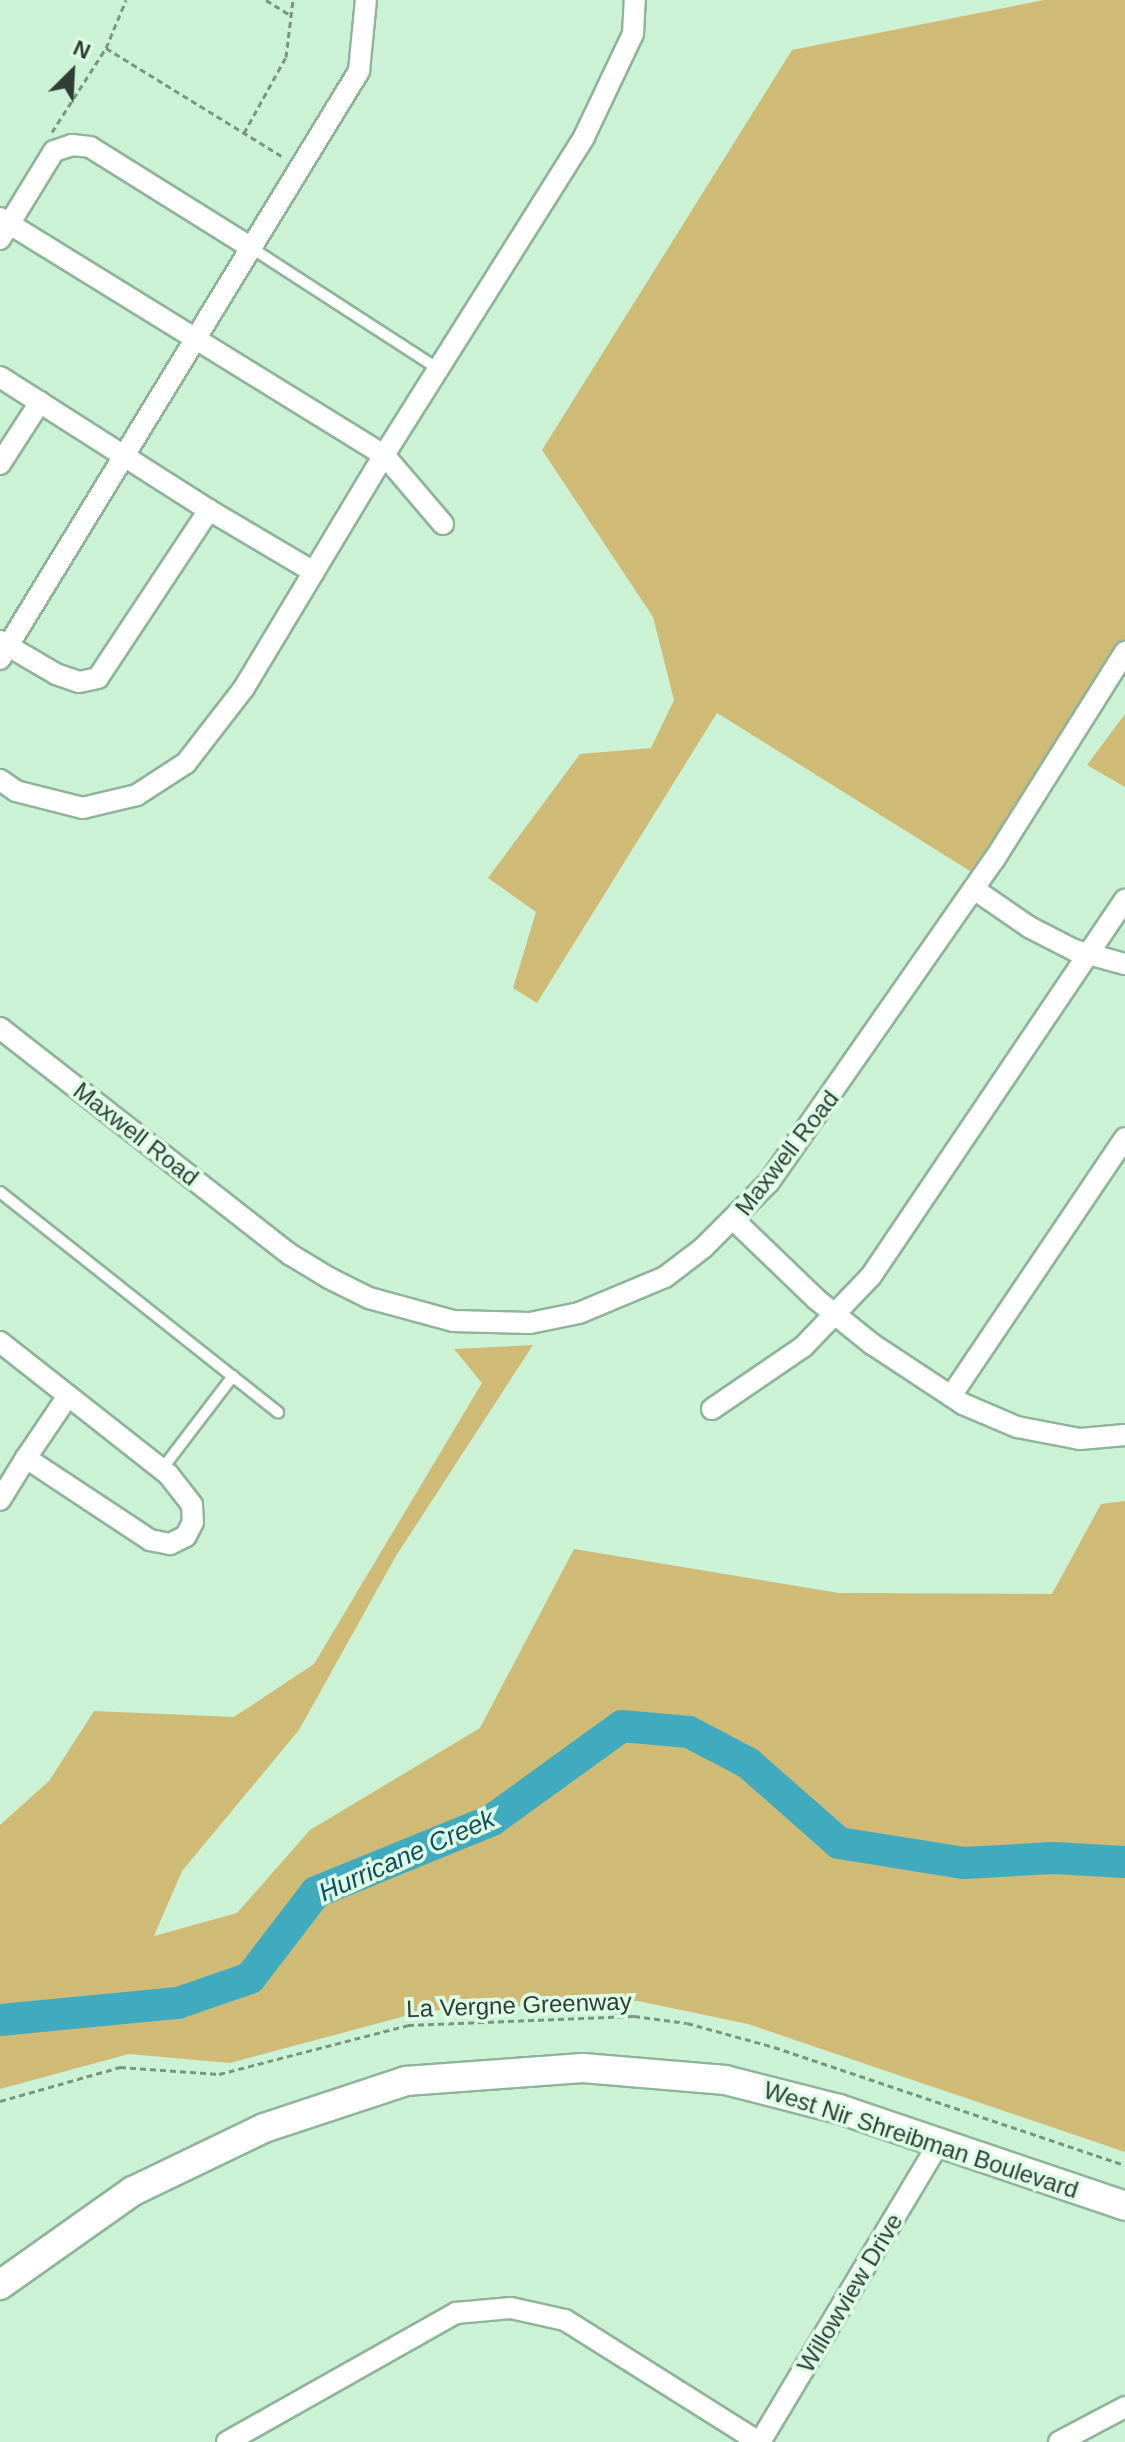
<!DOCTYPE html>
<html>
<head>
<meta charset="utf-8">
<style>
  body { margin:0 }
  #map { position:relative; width:1125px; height:2442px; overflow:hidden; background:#ccf2d6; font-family:Arial,sans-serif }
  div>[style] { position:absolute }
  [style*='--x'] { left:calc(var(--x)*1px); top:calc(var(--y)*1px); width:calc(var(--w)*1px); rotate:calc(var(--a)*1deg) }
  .green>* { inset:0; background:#cfbb76 }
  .river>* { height:32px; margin:-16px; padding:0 16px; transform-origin:16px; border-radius:16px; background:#40aabf }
  .path>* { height:3px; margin-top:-1.5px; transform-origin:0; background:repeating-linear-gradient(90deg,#7a9481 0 6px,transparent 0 10px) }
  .roads { filter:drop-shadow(2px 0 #8fb49a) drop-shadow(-2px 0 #8fb49a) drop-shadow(0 2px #8fb49a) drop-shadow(0 -2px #8fb49a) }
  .service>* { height:10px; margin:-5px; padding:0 5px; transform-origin:5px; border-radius:5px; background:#fff }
  .minor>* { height:20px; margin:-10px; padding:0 10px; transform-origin:10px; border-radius:10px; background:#fff }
  .secondary>* { height:28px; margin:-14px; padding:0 14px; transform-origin:14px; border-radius:14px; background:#fff }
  span { translate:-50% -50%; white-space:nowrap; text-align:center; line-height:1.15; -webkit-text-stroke:7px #defde7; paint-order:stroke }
  .street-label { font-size:24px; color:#303f34 }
  .water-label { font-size:26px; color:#14505c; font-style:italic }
  .north { position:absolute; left:32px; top:32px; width:80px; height:80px; -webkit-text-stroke:6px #defde7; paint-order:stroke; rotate:24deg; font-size:22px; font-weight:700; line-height:32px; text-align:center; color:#303f34 }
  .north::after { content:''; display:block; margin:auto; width:28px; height:36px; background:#303f34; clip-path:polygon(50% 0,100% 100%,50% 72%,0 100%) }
</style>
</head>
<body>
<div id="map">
  <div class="green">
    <div style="clip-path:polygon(1044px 0,1125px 0,1125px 663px,978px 876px,717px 713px,537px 1003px,513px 988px,536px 912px,488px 878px,580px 754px,651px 748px,674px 700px,653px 617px,542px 450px,792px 50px)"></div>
    <div style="clip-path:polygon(1125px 714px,1125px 787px,1087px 765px)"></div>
    <div style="clip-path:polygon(533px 1345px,396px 1556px,299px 1730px,182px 1871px,154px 1936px,237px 1913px,310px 1830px,480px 1728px,574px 1549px,839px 1593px,1052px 1594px,1101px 1504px,1125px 1501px,1125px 2152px,748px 2024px,638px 2001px,424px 2011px,230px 2063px,129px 2054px,0 2089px,0 1825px,49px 1781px,94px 1711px,234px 1717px,314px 1664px,482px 1383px,454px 1349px)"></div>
  </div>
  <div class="river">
    <div style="--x:0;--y:2020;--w:179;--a:-5.5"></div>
    <div style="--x:178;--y:2003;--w:76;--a:-19.1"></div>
    <div style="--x:250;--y:1978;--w:108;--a:-52.5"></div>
    <div style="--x:316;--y:1892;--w:190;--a:-22.2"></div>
    <div style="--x:492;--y:1820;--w:160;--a:-35.9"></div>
    <div style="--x:622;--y:1726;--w:67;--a:5.1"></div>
    <div style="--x:689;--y:1732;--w:67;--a:27.7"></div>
    <div style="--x:748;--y:1763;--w:121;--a:41.3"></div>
    <div style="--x:839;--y:1843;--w:127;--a:9.1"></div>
    <div style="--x:964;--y:1863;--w:89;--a:-3.2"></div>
    <div style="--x:1053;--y:1858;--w:72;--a:3.2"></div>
  </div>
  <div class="path">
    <div style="--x:266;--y:0;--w:28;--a:32"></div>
    <div style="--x:106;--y:48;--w:208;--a:31.6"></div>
    <div style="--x:52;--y:132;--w:100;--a:-57.3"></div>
    <div style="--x:106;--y:48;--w:52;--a:-67.4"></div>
    <div style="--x:244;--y:133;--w:87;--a:-61.1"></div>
    <div style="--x:286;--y:57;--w:57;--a:-83"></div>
    <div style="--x:0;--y:2101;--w:125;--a:-15.8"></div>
    <div style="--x:120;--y:2067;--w:99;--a:4"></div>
    <div style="--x:219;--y:2074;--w:195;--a:-14.5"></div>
    <div style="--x:408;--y:2025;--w:226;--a:-2.3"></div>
    <div style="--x:634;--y:2016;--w:53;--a:7.5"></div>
    <div style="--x:687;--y:2023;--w:90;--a:15.4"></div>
    <div style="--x:774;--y:2047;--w:370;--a:18.6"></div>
  </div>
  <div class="roads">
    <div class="service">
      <div style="--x:253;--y:249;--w:219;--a:32.9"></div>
      <div style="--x:0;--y:1192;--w:355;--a:38.4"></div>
      <div style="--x:162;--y:1469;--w:117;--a:-52.6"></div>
    </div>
    <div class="minor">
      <div style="--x:0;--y:218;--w:451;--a:31.7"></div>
      <div style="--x:384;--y:455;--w:272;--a:121"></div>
      <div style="--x:244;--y:688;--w:95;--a:127.7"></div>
      <div style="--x:186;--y:763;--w:59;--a:146.9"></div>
      <div style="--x:137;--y:795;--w:56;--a:166.5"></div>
      <div style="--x:83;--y:808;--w:69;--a:-165.8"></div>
      <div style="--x:16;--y:791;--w:19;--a:-145"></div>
      <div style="--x:0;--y:239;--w:103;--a:-58.5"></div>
      <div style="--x:54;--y:151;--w:19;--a:-18"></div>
      <div style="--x:72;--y:145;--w:18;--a:6"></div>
      <div style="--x:90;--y:147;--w:192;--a:32"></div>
      <div style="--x:0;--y:377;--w:248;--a:32.5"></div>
      <div style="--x:209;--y:510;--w:201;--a:123.5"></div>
      <div style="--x:98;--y:678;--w:19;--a:168"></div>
      <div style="--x:79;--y:682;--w:24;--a:-161"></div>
      <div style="--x:56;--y:674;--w:65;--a:-149.5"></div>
      <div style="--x:0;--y:464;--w:74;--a:-57.2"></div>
      <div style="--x:209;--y:510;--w:122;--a:30.6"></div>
      <div style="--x:443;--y:524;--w:91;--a:-130.5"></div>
      <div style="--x:384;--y:455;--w:376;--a:-57.8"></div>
      <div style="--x:584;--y:137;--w:114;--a:-64.6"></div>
      <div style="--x:633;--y:34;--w:34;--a:-87"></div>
      <div style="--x:0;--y:659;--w:689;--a:-58.59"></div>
      <div style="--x:359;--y:71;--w:71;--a:-84.4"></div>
      <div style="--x:974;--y:889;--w:67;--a:34.6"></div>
      <div style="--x:1029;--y:927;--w:51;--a:27.1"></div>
      <div style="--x:1074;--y:950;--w:53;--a:15.4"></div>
      <div style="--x:0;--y:1028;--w:369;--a:38"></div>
      <div style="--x:291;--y:1255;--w:44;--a:31.2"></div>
      <div style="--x:329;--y:1278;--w:45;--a:26.6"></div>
      <div style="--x:369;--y:1298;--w:87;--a:15.3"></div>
      <div style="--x:453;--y:1321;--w:77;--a:1.5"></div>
      <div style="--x:530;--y:1323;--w:50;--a:-11.5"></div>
      <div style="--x:579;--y:1313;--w:93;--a:-22.7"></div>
      <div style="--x:665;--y:1277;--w:48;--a:-37.3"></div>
      <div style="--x:703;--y:1248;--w:93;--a:-45"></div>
      <div style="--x:769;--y:1182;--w:393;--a:-55.1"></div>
      <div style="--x:994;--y:860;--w:246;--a:-57.8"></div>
      <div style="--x:734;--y:1220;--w:114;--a:43.9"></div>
      <div style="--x:816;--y:1299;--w:72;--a:38.8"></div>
      <div style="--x:872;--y:1344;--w:109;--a:33.4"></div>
      <div style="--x:963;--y:1404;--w:59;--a:23.1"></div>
      <div style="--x:1017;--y:1427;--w:64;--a:10.8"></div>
      <div style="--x:1080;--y:1439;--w:45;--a:-5.1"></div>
      <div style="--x:0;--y:1342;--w:214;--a:38.2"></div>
      <div style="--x:168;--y:1474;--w:39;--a:52"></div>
      <div style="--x:192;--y:1505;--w:17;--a:87"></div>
      <div style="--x:193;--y:1522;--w:16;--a:117"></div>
      <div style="--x:186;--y:1536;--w:18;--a:153"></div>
      <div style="--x:170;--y:1544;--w:20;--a:-169"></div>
      <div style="--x:150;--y:1540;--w:149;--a:-146.5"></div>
      <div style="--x:26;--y:1458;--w:49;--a:121.8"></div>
      <div style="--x:951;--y:1396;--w:311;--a:-56"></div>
      <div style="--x:712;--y:1409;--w:110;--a:-34.3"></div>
      <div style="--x:803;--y:1347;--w:98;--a:-46.2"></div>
      <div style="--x:871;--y:1276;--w:454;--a:-56"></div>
      <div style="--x:26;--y:1458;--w:75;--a:-55.9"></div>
      <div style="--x:227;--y:2442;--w:263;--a:-29.4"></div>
      <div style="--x:456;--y:2313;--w:55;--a:-5.2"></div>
      <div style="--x:511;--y:2308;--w:55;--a:12.5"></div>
      <div style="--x:565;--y:2320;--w:229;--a:32.2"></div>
      <div style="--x:760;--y:2442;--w:348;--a:-59.1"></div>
      <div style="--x:1059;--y:2442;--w:75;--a:-27.9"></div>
    </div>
    <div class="secondary">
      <div style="--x:0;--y:2285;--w:163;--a:-35.3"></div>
      <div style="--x:133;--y:2191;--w:145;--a:-25.7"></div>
      <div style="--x:264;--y:2128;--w:150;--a:-18.3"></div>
      <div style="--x:406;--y:2081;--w:177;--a:-4.2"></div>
      <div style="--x:583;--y:2068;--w:143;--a:4.8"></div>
      <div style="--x:725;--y:2080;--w:118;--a:14.3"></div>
      <div style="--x:839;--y:2109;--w:302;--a:18.7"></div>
    </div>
  </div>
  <div class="street-label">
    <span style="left:136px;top:1134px;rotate:38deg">Maxwell Road</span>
    <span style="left:787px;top:1153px;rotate:-52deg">Maxwell Road</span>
    <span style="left:519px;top:2005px;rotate:-2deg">La Vergne Greenway</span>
    <span style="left:921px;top:2140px;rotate:18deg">West Nir Shreibman Boulevard</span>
    <span style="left:850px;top:2293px;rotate:-59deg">Willowview Drive</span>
  </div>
  <div class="water-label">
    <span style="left:407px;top:1856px;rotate:-24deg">Hurricane Creek</span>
  </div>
  <div class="north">N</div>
</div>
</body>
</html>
